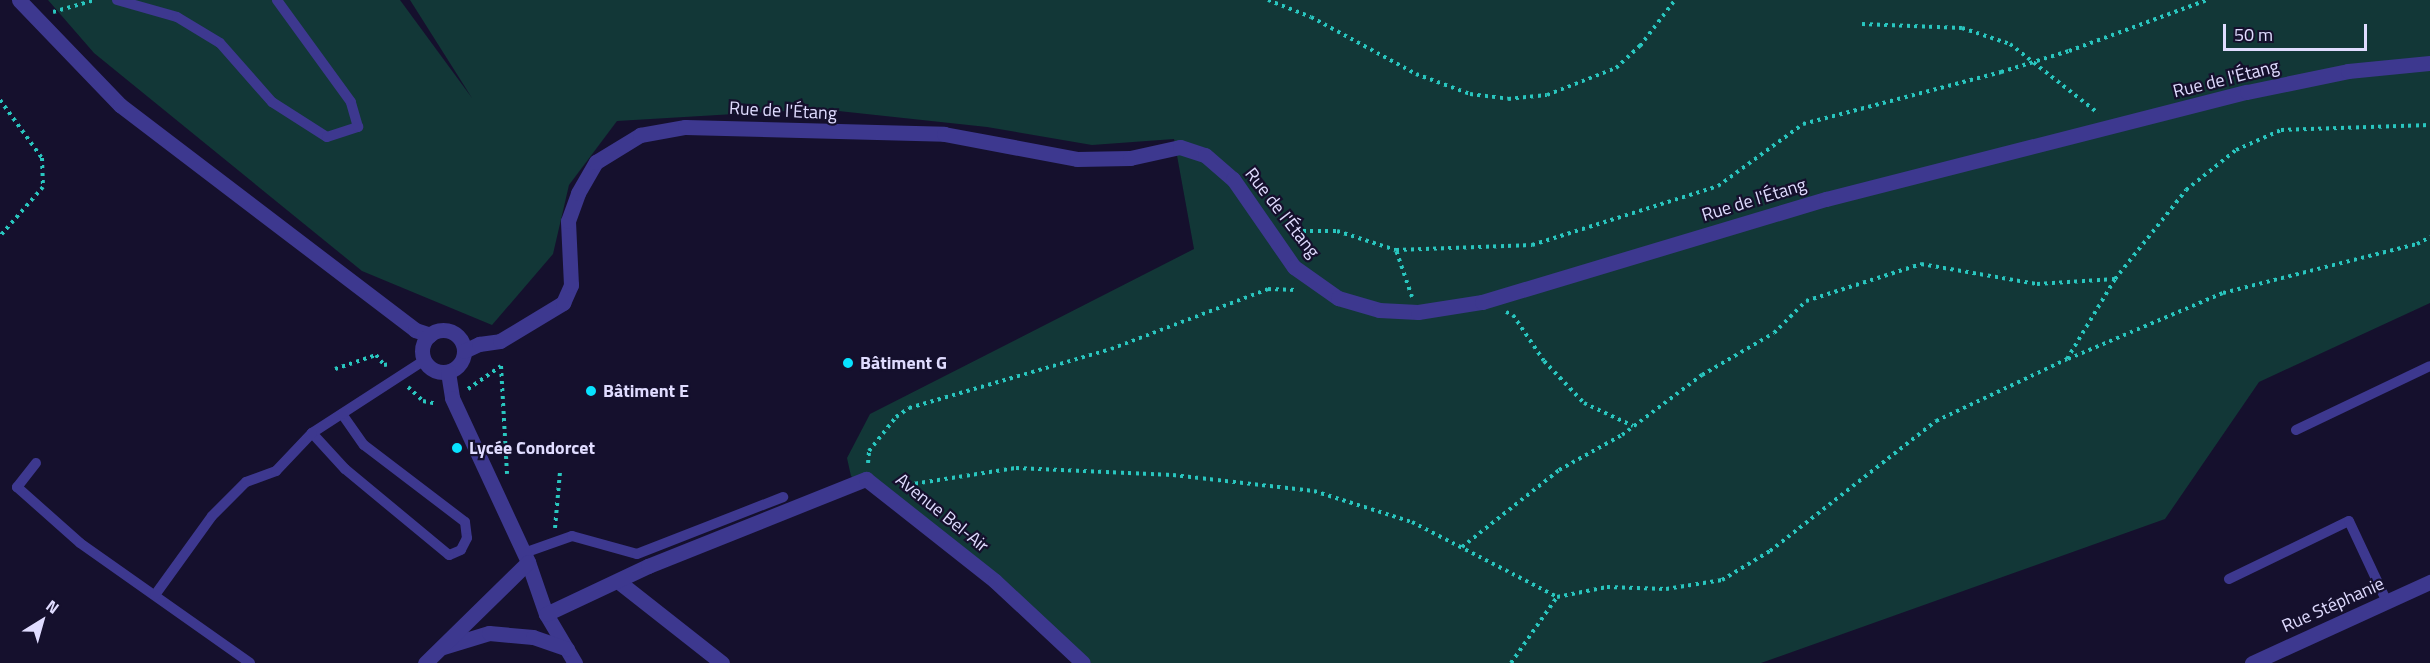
<!DOCTYPE html>
<html>
<head>
<meta charset="utf-8">
<style>
  body { margin:0 }
  #map { position:relative; width:2430px; height:663px; overflow:hidden; background:#15102d; font-family:"Titillium Web",sans-serif }
  div>[style] { position:absolute }
  [style*='--x'] { left:calc(var(--x)*1px); top:calc(var(--y)*1px); width:calc(var(--w)*1px); rotate:calc(var(--a)*1deg) }
  .green>* { inset:0; background:#123737 }
  .path>* { height:4px; margin-top:-2px; transform-origin:0; background:repeating-linear-gradient(90deg,#29c6bf 0 3px,transparent 0 7.5px) }
  .service>* { height:10px; margin:-5px; padding:0 5px; transform-origin:5px; border-radius:5px; background:#3d388f }
  .minor>* { height:15px; margin:-7.5px; padding:0 7.5px; transform-origin:7.5px; border-radius:7.5px; background:#3d388f }
  .minor>.ring { margin:-7.5px; padding:0; box-sizing:content-box; background:none; border:15px solid #3d388f; border-radius:50% }
  .path-bridge>* { height:4px; margin-top:-2px; transform-origin:0; background:repeating-linear-gradient(90deg,#29c6bf 0 3px,transparent 0 7.5px) }
  .dots>* { width:16px; height:16px; translate:-50% -50%; box-sizing:border-box; border:3px solid #15102d; border-radius:50% }
  span { translate:-50% -50%; white-space:nowrap; text-align:center; line-height:1.15; -webkit-text-stroke:4.5px #15102d; paint-order:stroke }
  .street-label { font-size:18px; color:#e0dcff }
  .poi-label { font-size:18px; color:#e0dcff; font-weight:700 }
  .left { translate:0 -50%; text-align:left }
  .north { position:absolute; left:12px; top:591px; width:60px; height:60px; -webkit-text-stroke:4px #15102d; paint-order:stroke; rotate:37deg; font-size:16px; font-weight:700; line-height:24px; text-align:center; color:#e0dcff }
  .north::after { content:''; display:block; margin:auto; width:21px; height:27px; background:#e0dcff; clip-path:polygon(50% 0,100% 100%,50% 72%,0 100%) }
  .scale { position:absolute; left:2223px; top:24px; width:144px; height:27px; box-sizing:border-box; border:3px solid #e0dcff; border-top:0; padding-left:8px; font-size:18px; line-height:21px; white-space:nowrap; color:#e0dcff; -webkit-text-stroke:4px #15102d; paint-order:stroke }
</style>
</head>
<body>
<div id="map">
  <div class="green">
    <div style="clip-path:polygon(48px 0,400px 0,472px 98px,410px 0,2430px 0,2430px 303px,2259px 382px,2165px 519px,1761px 663px,1091px 663px,851px 476px,847px 458px,870px 414px,1194px 249px,1174px 139px,1092px 145px,987px 127px,820px 109px,617px 121px,569px 185px,553px 254px,492px 325px,362px 271px,94px 53px)"></div>
  </div>
  <div class="path">
    <div style="--x:1268;--y:0;--w:46;--a:21.6"></div>
    <div style="--x:1311;--y:17;--w:119;--a:28.5"></div>
    <div style="--x:1416;--y:74;--w:58;--a:20.3"></div>
    <div style="--x:1470;--y:94;--w:38;--a:7"></div>
    <div style="--x:1508;--y:99;--w:39;--a:-6"></div>
    <div style="--x:1547;--y:95;--w:74;--a:-21.4"></div>
    <div style="--x:1616;--y:68;--w:33;--a:-43"></div>
    <div style="--x:1640;--y:46;--w:58;--a:-52.7"></div>
    <div style="--x:53;--y:12;--w:44;--a:-15.9"></div>
    <div style="--x:1862;--y:24;--w:100;--a:2.3"></div>
    <div style="--x:1962;--y:28;--w:51;--a:18.4"></div>
    <div style="--x:2010;--y:44;--w:112;--a:38.1"></div>
    <div style="--x:2069;--y:51;--w:147;--a:-20.3"></div>
    <div style="--x:0;--y:100;--w:72;--a:54.1"></div>
    <div style="--x:42;--y:158;--w:29;--a:88"></div>
    <div style="--x:43;--y:187;--w:65;--a:131.3"></div>
    <div style="--x:1288;--y:231;--w:49;--a:0"></div>
    <div style="--x:1337;--y:231;--w:62;--a:17.9"></div>
    <div style="--x:1412;--y:297;--w:50;--a:-108.8"></div>
    <div style="--x:1396;--y:250;--w:136;--a:-2.1"></div>
    <div style="--x:1532;--y:245;--w:195;--a:-17.6"></div>
    <div style="--x:1718;--y:186;--w:105;--a:-36.1"></div>
    <div style="--x:1803;--y:124;--w:205;--a:-14.7"></div>
    <div style="--x:1506;--y:312;--w:8;--a:23"></div>
    <div style="--x:1513;--y:315;--w:55;--a:56"></div>
    <div style="--x:1544;--y:361;--w:58;--a:46.4"></div>
    <div style="--x:1584;--y:403;--w:54;--a:25.1"></div>
    <div style="--x:2068;--y:359;--w:168;--a:-23.1"></div>
    <div style="--x:2223;--y:293;--w:200;--a:-14.2"></div>
    <div style="--x:2417;--y:244;--w:15;--a:-28"></div>
    <div style="--x:335;--y:369;--w:43;--a:-18.9"></div>
    <div style="--x:376;--y:355;--w:13;--a:51"></div>
    <div style="--x:384;--y:365;--w:6;--a:-9"></div>
    <div style="--x:408;--y:387;--w:21;--a:43"></div>
    <div style="--x:423;--y:401;--w:14;--a:12"></div>
    <div style="--x:468;--y:389;--w:40;--a:-34.9"></div>
    <div style="--x:501;--y:366;--w:108;--a:86.8"></div>
    <div style="--x:868;--y:463;--w:12;--a:-85"></div>
    <div style="--x:869;--y:451;--w:43;--a:-51.5"></div>
    <div style="--x:896;--y:417;--w:16;--a:-35"></div>
    <div style="--x:909;--y:408;--w:210;--a:-16.3"></div>
    <div style="--x:1111;--y:349;--w:168;--a:-20.9"></div>
    <div style="--x:1268;--y:289;--w:28;--a:2"></div>
    <div style="--x:900;--y:486;--w:117;--a:-8.8"></div>
    <div style="--x:1016;--y:468;--w:157;--a:2.6"></div>
    <div style="--x:1173;--y:475;--w:142;--a:6.5"></div>
    <div style="--x:1314;--y:491;--w:103;--a:17.6"></div>
    <div style="--x:1412;--y:522;--w:163;--a:27.3"></div>
    <div style="--x:1557;--y:597;--w:51;--a:-11.3"></div>
    <div style="--x:1607;--y:587;--w:59;--a:1.9"></div>
    <div style="--x:1666;--y:589;--w:57;--a:-9.1"></div>
    <div style="--x:1722;--y:580;--w:56;--a:-31.1"></div>
    <div style="--x:1770;--y:551;--w:211;--a:-38.1"></div>
    <div style="--x:1936;--y:421;--w:145;--a:-25.3"></div>
    <div style="--x:2067;--y:359;--w:93;--a:-59"></div>
    <div style="--x:2115;--y:279;--w:114;--a:-51.4"></div>
    <div style="--x:2186;--y:190;--w:64;--a:-38.7"></div>
    <div style="--x:2236;--y:150;--w:49;--a:-24"></div>
    <div style="--x:2281;--y:130;--w:149;--a:-1.9"></div>
    <div style="--x:555;--y:528;--w:56;--a:-84.9"></div>
    <div style="--x:1462;--y:547;--w:124;--a:-38.4"></div>
    <div style="--x:1559;--y:470;--w:72;--a:-29.1"></div>
    <div style="--x:1622;--y:435;--w:100;--a:-36.9"></div>
    <div style="--x:1702;--y:375;--w:83;--a:-30.3"></div>
    <div style="--x:1774;--y:333;--w:45;--a:-45"></div>
    <div style="--x:1806;--y:301;--w:121;--a:-17.8"></div>
    <div style="--x:1921;--y:264;--w:118;--a:9.8"></div>
    <div style="--x:2037;--y:284;--w:78;--a:-3.7"></div>
    <div style="--x:1511;--y:663;--w:80;--a:-55.1"></div>
  </div>
  <div class="service">
    <div style="--x:117;--y:0;--w:62;--a:15.8"></div>
    <div style="--x:177;--y:17;--w:50;--a:31.2"></div>
    <div style="--x:220;--y:43;--w:79;--a:48.6"></div>
    <div style="--x:272;--y:102;--w:65;--a:32.5"></div>
    <div style="--x:327;--y:137;--w:33;--a:-18"></div>
    <div style="--x:358;--y:127;--w:26;--a:-106"></div>
    <div style="--x:351;--y:102;--w:126;--a:-126"></div>
    <div style="--x:342;--y:414;--w:38;--a:55"></div>
    <div style="--x:364;--y:445;--w:127;--a:37.3"></div>
    <div style="--x:465;--y:522;--w:16;--a:83"></div>
    <div style="--x:467;--y:538;--w:13;--a:117"></div>
    <div style="--x:461;--y:550;--w:13;--a:157"></div>
    <div style="--x:449;--y:555;--w:135;--a:-140.4"></div>
    <div style="--x:345;--y:469;--w:49;--a:-132.5"></div>
    <div style="--x:312;--y:433;--w:135;--a:-32.9"></div>
    <div style="--x:2296;--y:430;--w:148;--a:-25.5"></div>
    <div style="--x:36;--y:463;--w:31;--a:128"></div>
    <div style="--x:17;--y:487;--w:84;--a:41.6"></div>
    <div style="--x:80;--y:543;--w:208;--a:35.2"></div>
    <div style="--x:524;--y:553;--w:51;--a:-19.5"></div>
    <div style="--x:572;--y:536;--w:67;--a:15.5"></div>
    <div style="--x:637;--y:554;--w:157;--a:-21.3"></div>
    <div style="--x:2229;--y:579;--w:133;--a:-25.8"></div>
    <div style="--x:2349;--y:521;--w:89;--a:64.9"></div>
    <div style="--x:155;--y:595;--w:97;--a:-54.2"></div>
    <div style="--x:212;--y:516;--w:48;--a:-45"></div>
    <div style="--x:246;--y:482;--w:32;--a:-20"></div>
    <div style="--x:276;--y:471;--w:52;--a:-46.5"></div>
  </div>
  <div class="minor">
    <div style="--x:19;--y:0;--w:146;--a:46.1"></div>
    <div style="--x:120;--y:105;--w:371;--a:37.3"></div>
    <div style="--x:415;--y:330;--w:16;--a:18"></div>
    <div class="ring" style="left:422px;top:330px;width:27px;height:27px"></div>
    <div style="--x:464;--y:351;--w:17;--a:-25"></div>
    <div style="--x:479;--y:344;--w:21;--a:-8"></div>
    <div style="--x:500;--y:341;--w:74;--a:-31.1"></div>
    <div style="--x:563;--y:303;--w:20;--a:-66"></div>
    <div style="--x:571;--y:285;--w:64;--a:-92.7"></div>
    <div style="--x:568;--y:221;--w:30;--a:-70"></div>
    <div style="--x:578;--y:193;--w:36;--a:-60"></div>
    <div style="--x:596;--y:162;--w:52;--a:-31.5"></div>
    <div style="--x:640;--y:135;--w:46;--a:-10.1"></div>
    <div style="--x:685;--y:127;--w:259;--a:1.5"></div>
    <div style="--x:944;--y:134;--w:135;--a:10.6"></div>
    <div style="--x:1077;--y:159;--w:53;--a:-1.1"></div>
    <div style="--x:1130;--y:158;--w:51;--a:-12.4"></div>
    <div style="--x:1180;--y:147;--w:26;--a:18"></div>
    <div style="--x:1205;--y:155;--w:37;--a:41"></div>
    <div style="--x:1233;--y:179;--w:107;--a:55.3"></div>
    <div style="--x:1294;--y:267;--w:54;--a:35.2"></div>
    <div style="--x:1338;--y:298;--w:43;--a:16.3"></div>
    <div style="--x:1379;--y:310;--w:39;--a:3"></div>
    <div style="--x:1418;--y:312;--w:65;--a:-8.9"></div>
    <div style="--x:1482;--y:302;--w:359;--a:-16.7"></div>
    <div style="--x:1826;--y:199;--w:434;--a:-14.3"></div>
    <div style="--x:2247;--y:92;--w:103;--a:-11.7"></div>
    <div style="--x:2348;--y:71;--w:82;--a:-5.6"></div>
    <div style="--x:448;--y:372;--w:26;--a:81"></div>
    <div style="--x:452;--y:398;--w:181;--a:65.1"></div>
    <div style="--x:528;--y:562;--w:55;--a:70.9"></div>
    <div style="--x:546;--y:614;--w:57;--a:59.4"></div>
    <div style="--x:619;--y:582;--w:131;--a:38.2"></div>
    <div style="--x:546;--y:614;--w:113;--a:-25.2"></div>
    <div style="--x:648;--y:566;--w:235;--a:-21.8"></div>
    <div style="--x:866;--y:479;--w:164;--a:38.3"></div>
    <div style="--x:995;--y:581;--w:120;--a:43"></div>
    <div style="--x:443;--y:647;--w:48;--a:-16.9"></div>
    <div style="--x:489;--y:633;--w:44;--a:5.2"></div>
    <div style="--x:533;--y:637;--w:36;--a:19"></div>
    <div style="--x:425;--y:663;--w:144;--a:-44.4"></div>
    <div style="--x:2252;--y:663;--w:196;--a:-24.5"></div>
  </div>
  <div class="path-bridge">
    <div style="--x:2001;--y:72;--w:71;--a:-17.2"></div>
  </div>
  <div class="dots">
    <div style="left:848px;top:363px;background:#08e2ff"></div>
    <div style="left:591px;top:391px;background:#08e2ff"></div>
    <div style="left:457px;top:448px;background:#08e2ff"></div>
  </div>
  <div class="street-label">
    <span style="left:2226px;top:79px;rotate:-14deg">Rue de l'Étang</span>
    <span style="left:783px;top:111px;rotate:3deg">Rue de l'Étang</span>
    <span style="left:1754px;top:200px;rotate:-17deg">Rue de l'Étang</span>
    <span style="left:1282px;top:213px;rotate:52deg">Rue de l'Étang</span>
    <span style="left:942px;top:513px;rotate:39deg">Avenue Bel-Air</span>
    <span style="left:2333px;top:605px;rotate:-24deg">Rue Stéphanie</span>
  </div>
  <div class="poi-label">
    <span class="left" style="left:860px;top:363px">Bâtiment G</span>
    <span class="left" style="left:603px;top:391px">Bâtiment E</span>
    <span class="left" style="left:469px;top:448px">Lycée Condorcet</span>
  </div>
  <div class="north">N</div>
  <div class="scale">50 m</div>
</div>
</body>
</html>
